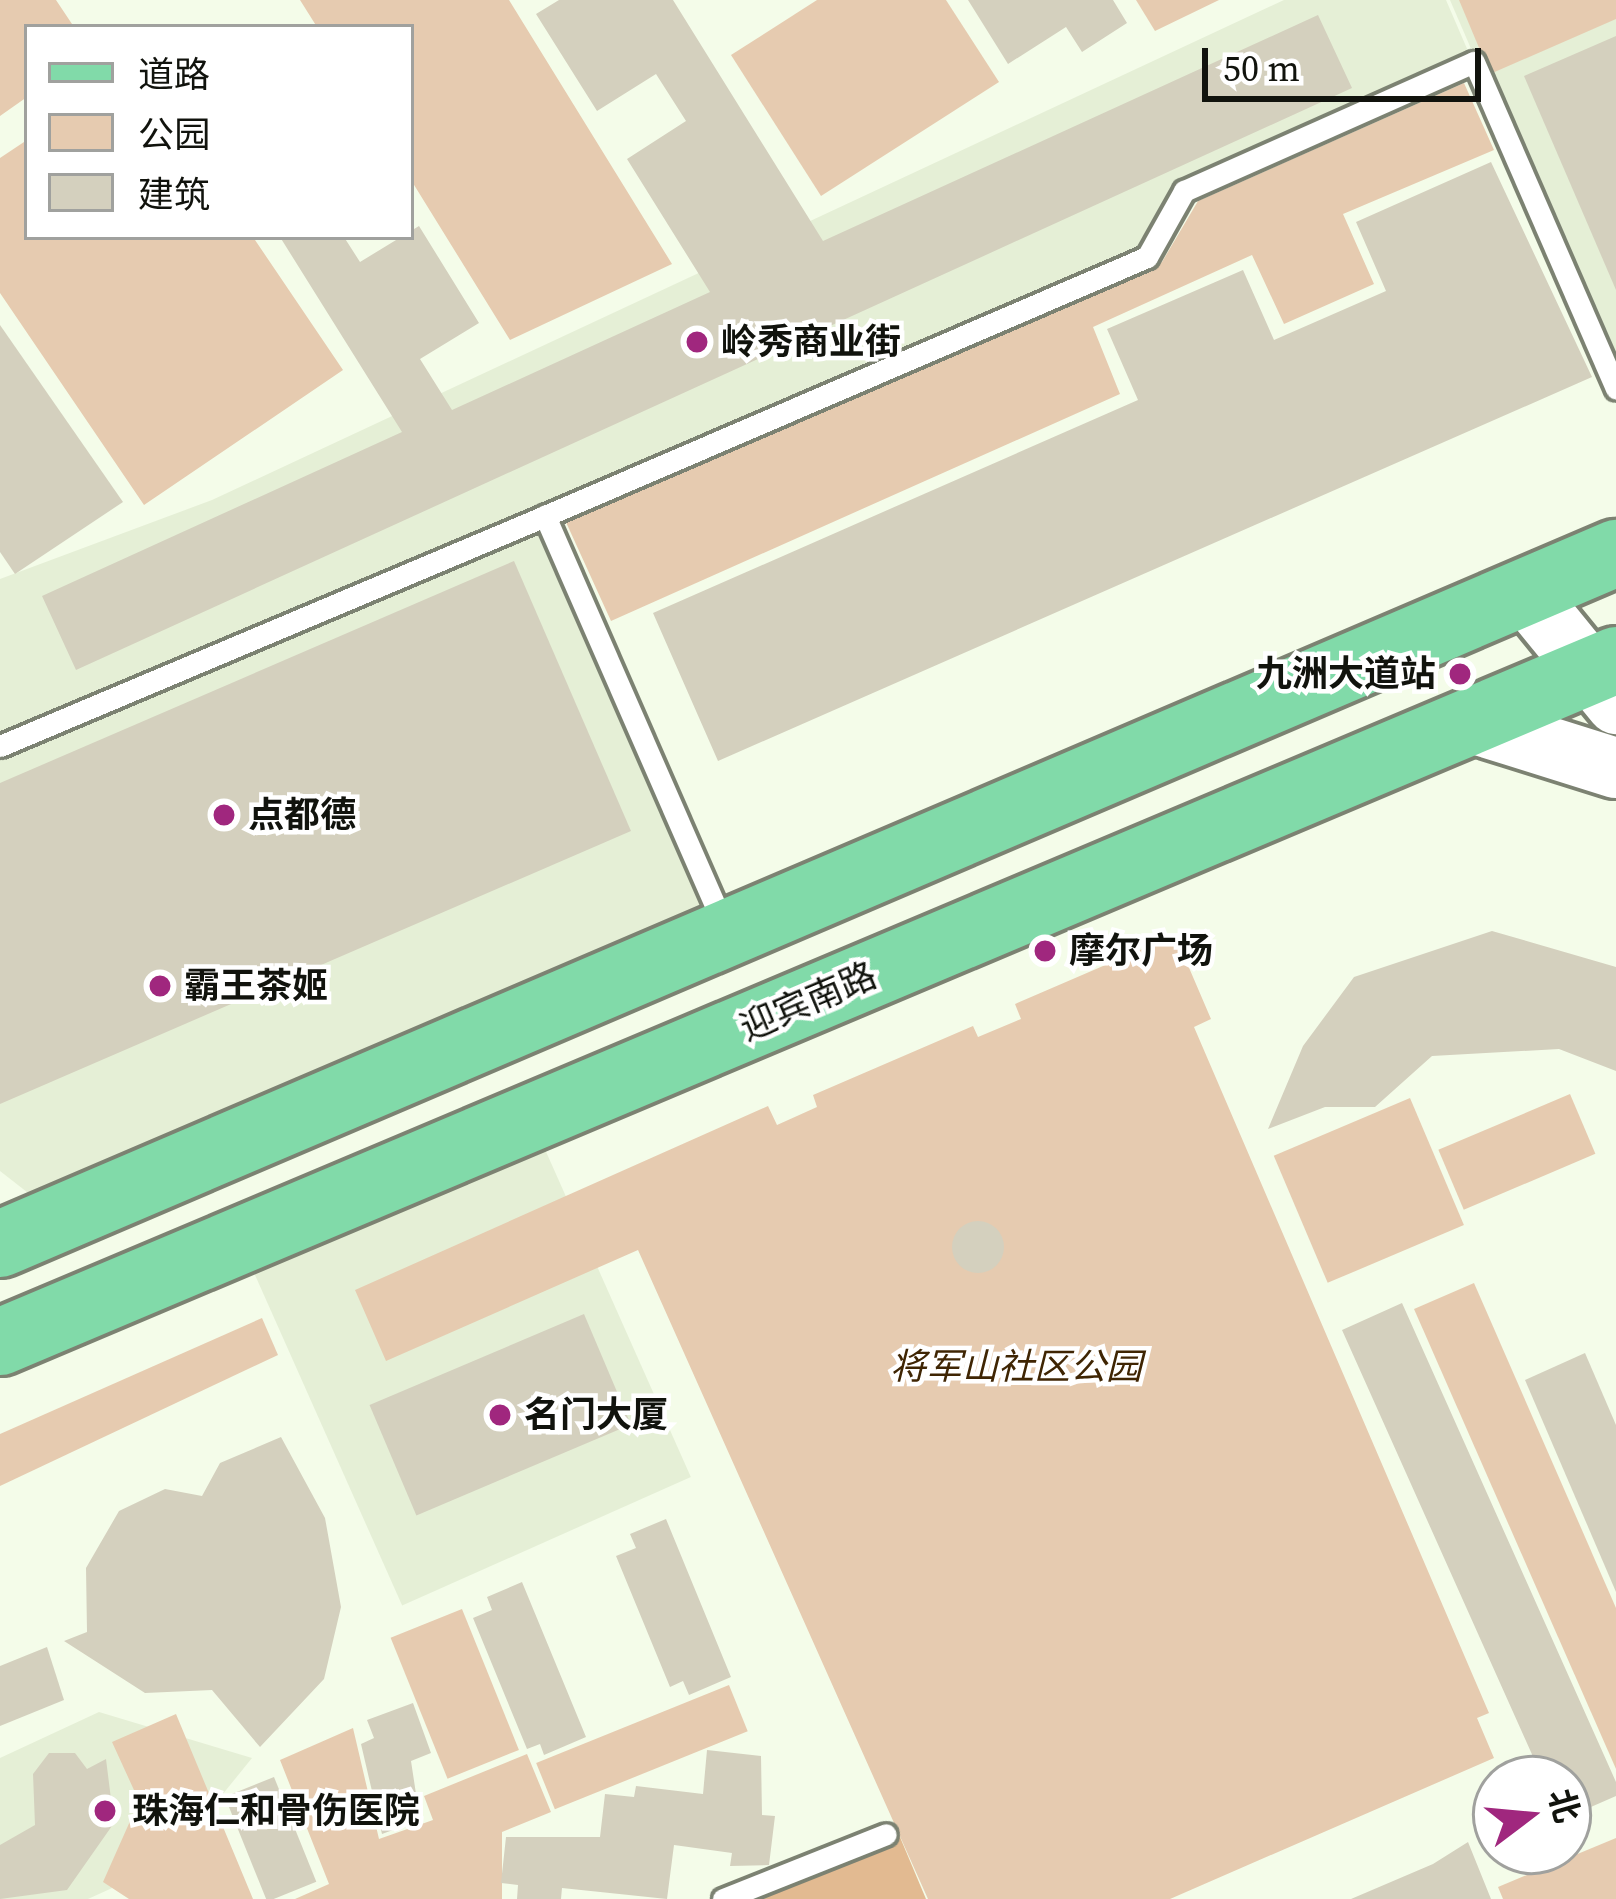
<!DOCTYPE html>
<html>
<head>
<meta charset="utf-8">
<style>
  body { margin:0 }
  #map { position:relative; width:1616px; height:1899px; overflow:hidden; background:#f4fce9; font-family:"Source Serif 4","Noto Sans SC",serif }
  div>[style] { position:absolute }
  [style*='--x'] { left:calc(var(--x)*1px); top:calc(var(--y)*1px); width:calc(var(--w)*1px); rotate:calc(var(--a)*1deg) }
  .built>* { inset:0; background:#e5efd6; transform-origin:0 0 }
  .green>* { inset:0; background:#e6cbb0; transform-origin:0 0 }
  .forest>* { inset:0; background:#e2ba91 }
  .building>* { inset:0; background:#d4d0be; transform-origin:0 0 }
  .round { border-radius:50% }
  .roads { filter:drop-shadow(3px 0 #7c8272) drop-shadow(-3px 0 #7c8272) drop-shadow(0 3px #7c8272) drop-shadow(0 -3px #7c8272) }
  .lane>* { height:21px; margin:-10.5px; padding:0 10.5px; transform-origin:10.5px; border-radius:10.5px; background:#fff }
  .secondary>* { height:60px; margin:-30px; padding:0 30px; transform-origin:30px; border-radius:30px; background:#fff }
  .primary>* { height:66px; margin:-33px; padding:0 33px; transform-origin:33px; border-radius:33px; background:#81daa9 }
  .dots>* { width:33px; height:33px; translate:-50% -50%; box-sizing:border-box; border:6px solid #fff; border-radius:50% }
  span { translate:-50% -50%; white-space:nowrap; text-align:center; line-height:1.15; -webkit-text-stroke:9px #fff; paint-order:stroke }
  .poi-label { font-size:36px; color:#11130d; font-weight:700 }
  .left { translate:0 -50%; text-align:left }
  .right { translate:-100% -50%; text-align:right }
  .street-label { font-size:36px; color:#11130d }
  .park-label { font-size:36px; color:#3f2503; font-style:italic }
  .legend { position:absolute; left:24px; top:24px; width:390px; height:216px; box-sizing:border-box; background:#fff; border:3px solid #a0a19e; margin:0; padding:15px 21px; list-style:none; font-size:36px; color:#11130d }
  .legend li { display:flex; align-items:center; gap:24px; height:60px }
  .legend b { width:60px; border:3px solid #a0a19e }
  .north { position:absolute; left:1472px; top:1755px; width:120px; height:120px; box-sizing:border-box; background:#fff; border:3px solid #a0a19e; border-radius:50%; rotate:74deg; font-size:33px; font-weight:700; line-height:48px; text-align:center; color:#11130d }
  .north::after { content:''; display:block; margin:auto; width:42px; height:54px; background:#a0277e; clip-path:polygon(50% 0,100% 100%,50% 72%,0 100%) }
  .scale { position:absolute; left:1202px; top:48px; width:279px; height:54px; box-sizing:border-box; border:6px solid #11130d; border-top:0; padding-left:15px; font-size:36px; line-height:42px; white-space:nowrap; color:#11130d; -webkit-text-stroke:9px #fff; paint-order:stroke }
</style>
</head>
<body>
<div id="map">
  <div class="built">
    <div style="clip-path:polygon(1284px 0,1446px 0,1471px 58px,1180px 188px,1144px 253px,0 738px,0 579px,212px 500px)"></div>
    <div style="clip-path:polygon(1450px 0,1616px 0,1616px 385px)"></div>
    <div style="clip-path:polygon(545px 520px,722px 930px,59px 1217px,0 1171px,0 750px)"></div>
    <div style="left:531px;top:1118px;width:393px;height:316px;rotate:66deg"></div>
    <div style="clip-path:polygon(99px 1712px,252px 1758px,167px 1863px,88px 1899px,0 1899px,0 1758px)"></div>
  </div>
  <div class="green">
    <div style="clip-path:polygon(0 0,56px 0,74px 27px,27px 27px,27px 97px,0 116px)"></div>
    <div style="clip-path:polygon(300px 0,509px 0,672px 264px,510px 340px,411px 180px,411px 27px,317px 27px)"></div>
    <div style="clip-path:polygon(817px 0,946px 0,999px 82px,821px 196px,731px 55px)"></div>
    <div style="clip-path:polygon(1136px 0,1219px 0,1155px 31px)"></div>
    <div style="clip-path:polygon(1459px 0,1616px 0,1616px 19px,1490px 74px)"></div>
    <div style="clip-path:polygon(1464px 83px,1494px 150px,1343px 214px,1374px 284px,1284px 324px,1252px 255px,1093px 327px,1120px 394px,611px 621px,565px 520px,1162px 262px,1198px 201px)"></div>
    <div style="clip-path:polygon(27px 140px,27px 237px,253px 237px,343px 370px,144px 505px,0 293px,0 158px)"></div>
    <div style="clip-path:polygon(1175px 935px,1211px 1019px,1194px 1027px,1489px 1713px,1477px 1718px,1494px 1758px,1170px 1899px,928px 1899px,638px 1250px,386px 1361px,355px 1290px,768px 1106px,777px 1125px,817px 1107px,813px 1095px,973px 1026px,978px 1037px,1021px 1019px,1015px 1004px)"></div>
    <div style="left:1570px;top:1094px;width:65px;height:143px;rotate:67deg"></div>
    <div style="left:1410px;top:1098px;width:138px;height:148px;rotate:67deg"></div>
    <div style="clip-path:polygon(1474px 1283px,1616px 1608px,1616px 1769px,1414px 1309px)"></div>
    <div style="clip-path:polygon(262px 1318px,278px 1355px,0 1486px,0 1434px)"></div>
    <div style="left:462px;top:1609px;width:152px;height:77px;rotate:68deg"></div>
    <div style="left:729px;top:1685px;width:50px;height:208px;rotate:68deg"></div>
    <div style="clip-path:polygon(176px 1714px,253px 1899px,129px 1899px,103px 1882px,139px 1801px,112px 1742px)"></div>
    <div style="clip-path:polygon(353px 1728px,379px 1839px,433px 1820px,424px 1796px,527px 1754px,551px 1812px,502px 1832px,502px 1899px,295px 1899px,329px 1884px,280px 1760px)"></div>
    <div style="clip-path:polygon(1616px 1838px,1616px 1899px,1503px 1899px,1498px 1887px)"></div>
  </div>
  <div class="forest">
    <div style="clip-path:polygon(897px 1830px,926px 1899px,724px 1899px)"></div>
  </div>
  <div class="building">
    <div style="clip-path:polygon(559px 0,673px 0,823px 241px,1318px 15px,1352px 88px,76px 670px,42px 596px,402px 432px,280px 237px,344px 237px,360px 262px,419px 226px,479px 323px,420px 359px,452px 410px,710px 292px,627px 159px,686px 121px,656px 74px,597px 111px,536px 14px)"></div>
    <div style="clip-path:polygon(968px 0,1113px 0,1127px 23px,1082px 52px,1066px 27px,1008px 64px)"></div>
    <div style="clip-path:polygon(1616px 36px,1616px 290px,1524px 76px)"></div>
    <div style="clip-path:polygon(1491px 162px,1592px 377px,718px 761px,653px 613px,1138px 400px,1107px 329px,1243px 270px,1274px 340px,1386px 291px,1356px 222px)"></div>
    <div style="clip-path:polygon(0 325px,123px 502px,15px 574px,0 552px)"></div>
    <div style="clip-path:polygon(514px 561px,631px 831px,0 1104px,0 783px)"></div>
    <div style="clip-path:polygon(1492px 931px,1616px 967px,1616px 1071px,1559px 1049px,1432px 1056px,1375px 1107px,1325px 1107px,1268px 1129px,1303px 1046px,1354px 977px)"></div>
    <div class="round" style="left:952px;top:1221px;width:52px;height:52px"></div>
    <div style="clip-path:polygon(1402px 1303px,1616px 1782px,1616px 1796px,1568px 1817px,1568px 1779px,1543px 1779px,1342px 1330px)"></div>
    <div style="left:584px;top:1314px;width:120px;height:233px;rotate:67deg"></div>
    <div style="clip-path:polygon(1585px 1353px,1616px 1425px,1616px 1592px,1525px 1380px)"></div>
    <div style="clip-path:polygon(281px 1437px,325px 1518px,341px 1607px,324px 1679px,260px 1747px,212px 1690px,145px 1693px,64px 1641px,87px 1632px,86px 1568px,119px 1511px,165px 1489px,202px 1496px,220px 1463px)"></div>
    <div style="clip-path:polygon(666px 1519px,731px 1677px,689px 1695px,683px 1681px,670px 1687px,616px 1556px,636px 1548px,630px 1534px)"></div>
    <div style="clip-path:polygon(522px 1582px,586px 1737px,544px 1755px,540px 1744px,527px 1749px,473px 1618px,492px 1610px,487px 1597px)"></div>
    <div style="clip-path:polygon(47px 1647px,64px 1700px,0 1726px,0 1666px)"></div>
    <div style="clip-path:polygon(413px 1703px,431px 1753px,411px 1761px,420px 1820px,382px 1834px,361px 1744px,374px 1738px,367px 1720px)"></div>
    <div style="clip-path:polygon(707px 1750px,761px 1756px,762px 1815px,775px 1816px,769px 1865px,730px 1866px,732px 1853px,674px 1845px,667px 1899px,562px 1888px,561px 1899px,517px 1899px,518px 1885px,501px 1883px,506px 1837px,600px 1837px,605px 1794px,634px 1797px,636px 1786px,703px 1794px)"></div>
    <div style="clip-path:polygon(49px 1753px,75px 1753px,87px 1769px,106px 1759px,114px 1823px,67px 1890px,0 1899px,0 1845px,35px 1825px,33px 1774px)"></div>
    <div style="left:274px;top:1777px;width:113px;height:53px;rotate:68deg"></div>
    <div style="clip-path:polygon(1468px 1842px,1491px 1899px,1351px 1899px,1433px 1864px)"></div>
  </div>
  <div class="roads">
    <div class="lane">
      <div style="--x:0;--y:746;--w:592;--a:-22.88"></div>
      <div style="--x:725;--y:928;--w:450;--a:-113.6"></div>
      <div style="--x:545;--y:516;--w:655;--a:-23.28"></div>
      <div style="--x:1147;--y:257;--w:76;--a:-60.7"></div>
      <div style="--x:1184;--y:191;--w:317;--a:-24"></div>
      <div style="--x:1474;--y:62;--w:356;--a:66.5"></div>
      <div style="--x:723;--y:1899;--w:175;--a:-21.7"></div>
    </div>
    <div class="secondary">
      <div style="--x:1524;--y:591;--w:146;--a:50.8"></div>
      <div style="--x:1469;--y:722;--w:154;--a:17.4"></div>
    </div>
    <div class="primary">
      <div style="--x:0;--y:1244;--w:1758;--a:-23.15"></div>
      <div style="--x:0;--y:1342;--w:1754;--a:-22.88"></div>
    </div>
  </div>
  <div class="dots">
    <div style="left:697px;top:342px;background:#a0277e"></div>
    <div style="left:1460px;top:674px;background:#a0277e"></div>
    <div style="left:224px;top:815px;background:#a0277e"></div>
    <div style="left:1045px;top:951px;background:#a0277e"></div>
    <div style="left:160px;top:986px;background:#a0277e"></div>
    <div style="left:500px;top:1415px;background:#a0277e"></div>
    <div style="left:105px;top:1811px;background:#a0277e"></div>
  </div>
  <div class="poi-label">
    <span class="left" style="left:721px;top:342px">岭秀商业街</span>
    <span class="right" style="left:1436px;top:674px">九洲大道站</span>
    <span class="left" style="left:248px;top:815px">点都德</span>
    <span class="left" style="left:1069px;top:951px">摩尔广场</span>
    <span class="left" style="left:184px;top:986px">霸王茶姬</span>
    <span class="left" style="left:524px;top:1415px">名门大厦</span>
    <span class="left" style="left:132px;top:1811px">珠海仁和骨伤医院</span>
  </div>
  <div class="street-label">
    <span style="left:808px;top:1001px;rotate:-23deg">迎宾南路</span>
  </div>
  <div class="park-label">
    <span style="left:1016px;top:1367px">将军山社区公园</span>
  </div>
  <ul class="legend">
  <li><b style="height:15px;background:#81daa9"></b>道路</li>
  <li><b style="height:33px;background:#e6cbb0"></b>公园</li>
  <li><b style="height:33px;background:#d4d0be"></b>建筑</li>
  </ul>
  <div class="north">北</div>
  <div class="scale">50 m</div>
</div>
</body>
</html>
